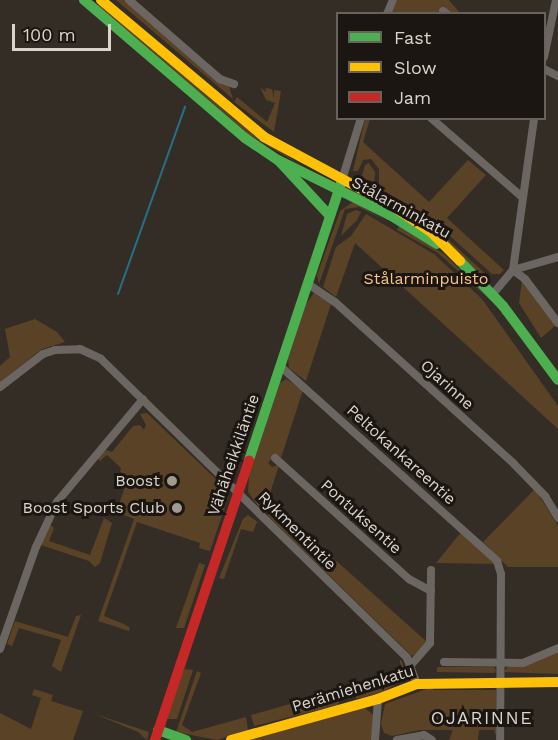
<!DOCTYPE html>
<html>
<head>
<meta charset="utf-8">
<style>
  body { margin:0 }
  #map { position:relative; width:558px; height:740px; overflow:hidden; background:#332d26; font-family:"Work Sans",sans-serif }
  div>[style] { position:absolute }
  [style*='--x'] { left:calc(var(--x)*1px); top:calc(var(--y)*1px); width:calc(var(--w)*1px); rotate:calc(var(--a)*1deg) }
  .green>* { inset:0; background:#5a4227 }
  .stream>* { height:2px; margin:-1px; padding:0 1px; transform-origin:1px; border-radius:1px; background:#286e87 }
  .street>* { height:8px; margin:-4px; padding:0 4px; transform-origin:4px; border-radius:4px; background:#6b6661 }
  .fast>* { height:10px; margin:-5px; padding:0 5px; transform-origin:5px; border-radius:5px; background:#4caf50 }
  .slow>* { height:10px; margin:-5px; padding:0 5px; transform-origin:5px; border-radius:5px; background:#ffc107 }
  .jam>* { height:10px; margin:-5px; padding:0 5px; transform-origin:5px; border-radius:5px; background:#c62828 }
  .dots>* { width:16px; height:16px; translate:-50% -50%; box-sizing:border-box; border:3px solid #1b1611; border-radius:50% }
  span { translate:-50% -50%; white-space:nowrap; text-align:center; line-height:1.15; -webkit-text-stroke:6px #1b1611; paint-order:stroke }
  .street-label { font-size:16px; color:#dbd4cc }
  .park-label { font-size:16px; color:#f8c48d }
  .poi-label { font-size:16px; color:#dbd4cc }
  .right { translate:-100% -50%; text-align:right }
  .neighbourhood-label { font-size:18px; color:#dbd4cc; letter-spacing:1.5px }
  .legend { position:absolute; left:336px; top:12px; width:210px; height:108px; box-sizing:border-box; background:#1b1611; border:2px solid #68625c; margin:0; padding:8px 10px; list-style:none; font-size:18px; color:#dbd4cc }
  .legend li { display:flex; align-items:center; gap:12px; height:30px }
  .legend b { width:30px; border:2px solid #68625c }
  .scale { position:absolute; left:12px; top:24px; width:99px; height:27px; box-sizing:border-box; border:3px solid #dbd4cc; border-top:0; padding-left:8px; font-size:18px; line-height:21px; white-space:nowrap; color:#dbd4cc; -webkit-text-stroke:4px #1b1611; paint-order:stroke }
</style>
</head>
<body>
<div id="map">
  <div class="green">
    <div style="clip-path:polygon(116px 0,125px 0,229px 86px,233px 99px)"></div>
    <div style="clip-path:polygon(397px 0,449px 0,460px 13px,451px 13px,443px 6px,437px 13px,391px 14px)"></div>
    <div style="clip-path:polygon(100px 3px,238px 122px,299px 164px,244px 132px,97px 6px)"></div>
    <div style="clip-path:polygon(260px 87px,266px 92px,265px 88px,272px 89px,274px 98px,274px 90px,281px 91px,274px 132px,234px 102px,237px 97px,267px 122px,275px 103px,266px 100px)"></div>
    <div style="clip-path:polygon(365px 119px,370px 119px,363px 142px,429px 202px,468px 160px,486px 175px,447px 218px,504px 270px,500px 274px,492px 274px,429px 217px,379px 188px,379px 169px,371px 159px,363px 160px,358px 171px,353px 171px)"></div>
    <div style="clip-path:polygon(369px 163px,375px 172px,374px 186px,362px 176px,365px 165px)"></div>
    <div style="clip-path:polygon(353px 202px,390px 223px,359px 207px,345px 209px,319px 284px,317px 275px,340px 211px)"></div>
    <div style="clip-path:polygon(396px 202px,440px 232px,491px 279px,481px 276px,439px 234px)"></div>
    <div style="clip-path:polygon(356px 210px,361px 212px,357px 220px,341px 236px,347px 214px)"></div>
    <div style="clip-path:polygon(366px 214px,434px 254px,482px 299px,558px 406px,558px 429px,355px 243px,336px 297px,323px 287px,336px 247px,351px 236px)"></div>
    <div style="clip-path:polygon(399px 226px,444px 254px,497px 306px,438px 253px,397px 230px)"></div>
    <div style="clip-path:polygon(522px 280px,556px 325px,541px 338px,519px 303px)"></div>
    <div style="clip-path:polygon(314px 293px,331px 304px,306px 381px,289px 368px,288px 359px,306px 304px)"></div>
    <div style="clip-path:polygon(35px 319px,57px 332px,65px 342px,42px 349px,0 382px,0 366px,10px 357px,5px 329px)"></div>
    <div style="clip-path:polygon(286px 379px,303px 390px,281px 458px,275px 454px,268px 463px,272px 467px,279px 465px,268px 500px,426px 641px,426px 647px,412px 656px,258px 506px,248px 492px,249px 476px,280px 383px)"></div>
    <div style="clip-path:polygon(147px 413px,223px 486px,228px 498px,210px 551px,199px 548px,200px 543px,137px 522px,104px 616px,124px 624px,130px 628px,129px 631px,98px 621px,134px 519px,116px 512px,129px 476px,120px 472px,121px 468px,107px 455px,100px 461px,96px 457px,106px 450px,112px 452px,133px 426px,140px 425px,144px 430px,146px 425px,140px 414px)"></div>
    <div style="clip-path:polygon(535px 489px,558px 526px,558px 567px,508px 567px,483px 542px)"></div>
    <div style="clip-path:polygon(248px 515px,262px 525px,257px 522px,253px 532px,241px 529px,224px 579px,219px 578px,243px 519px)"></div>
    <div style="clip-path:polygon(104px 518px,112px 523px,100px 563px,95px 567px,89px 561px,41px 545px,49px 524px,54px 528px,49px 541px,90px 555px)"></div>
    <div style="clip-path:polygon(462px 531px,496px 564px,436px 563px)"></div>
    <div style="clip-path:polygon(199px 563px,205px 565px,184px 628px,176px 628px)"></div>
    <div style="clip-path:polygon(81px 615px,61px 672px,52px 666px,61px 640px,19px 628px,12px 646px,7px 644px,15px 621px,68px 637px,76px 616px)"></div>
    <div style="clip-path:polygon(558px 651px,558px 674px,504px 672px,507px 667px,528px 664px)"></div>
    <div style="clip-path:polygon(400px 660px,402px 661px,404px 670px,400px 682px,383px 692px,356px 699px,356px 695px,394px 679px,400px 671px)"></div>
    <div style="clip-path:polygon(437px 667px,494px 667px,496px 670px,495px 673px,437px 672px)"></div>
    <div style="clip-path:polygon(184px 669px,193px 670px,177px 719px,166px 719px)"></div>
    <div style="clip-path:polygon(197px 671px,201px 673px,182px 725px,192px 732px,246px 717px,248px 730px,217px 740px,176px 732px)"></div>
    <div style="clip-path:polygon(432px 687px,433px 690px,496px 690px,496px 736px,494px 730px,479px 730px,478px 740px,449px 740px,453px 730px,419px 730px,392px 736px,384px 733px,381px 724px,385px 704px)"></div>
    <div style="clip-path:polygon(34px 689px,53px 695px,51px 701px,83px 711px,73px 740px,0 740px,0 713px,31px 729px,41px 698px,32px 695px)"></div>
    <div style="clip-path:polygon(325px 694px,340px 699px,338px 705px,254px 726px,251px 715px)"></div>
    <div style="clip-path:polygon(364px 707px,373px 715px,372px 740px,246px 740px)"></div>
    <div style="clip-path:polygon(95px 714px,149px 732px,147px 740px,138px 732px)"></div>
  </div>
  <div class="stream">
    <div style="--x:118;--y:294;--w:199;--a:-70.3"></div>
  </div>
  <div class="street">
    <div style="--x:129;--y:0;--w:121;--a:41"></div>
    <div style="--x:220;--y:79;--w:15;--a:20"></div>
    <div style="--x:443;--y:11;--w:5;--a:37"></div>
    <div style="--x:387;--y:14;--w:15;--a:-67"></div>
    <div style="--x:544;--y:57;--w:58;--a:-78.1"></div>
    <div style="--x:544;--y:69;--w:16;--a:27"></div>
    <div style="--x:431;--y:118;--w:119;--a:40.9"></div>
    <div style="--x:342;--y:180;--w:65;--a:-73"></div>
    <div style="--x:513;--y:270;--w:15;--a:37"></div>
    <div style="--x:525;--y:279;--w:55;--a:53.1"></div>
    <div style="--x:513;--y:270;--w:47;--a:-16.1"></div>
    <div style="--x:308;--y:284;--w:32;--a:34"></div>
    <div style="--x:335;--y:302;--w:241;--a:42.1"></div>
    <div style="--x:514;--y:464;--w:45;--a:45.9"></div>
    <div style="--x:545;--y:496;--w:26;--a:59"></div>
    <div style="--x:492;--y:295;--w:33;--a:-50"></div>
    <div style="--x:513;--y:270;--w:153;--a:-82.1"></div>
    <div style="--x:280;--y:366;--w:292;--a:41.9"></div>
    <div style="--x:497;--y:561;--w:14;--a:73"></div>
    <div style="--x:501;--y:574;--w:166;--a:90.3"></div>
    <div style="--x:0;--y:387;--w:54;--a:-37.5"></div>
    <div style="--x:43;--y:354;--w:13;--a:-18"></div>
    <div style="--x:55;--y:350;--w:25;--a:-2"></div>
    <div style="--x:80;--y:349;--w:23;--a:25"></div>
    <div style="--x:101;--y:359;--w:428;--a:44.3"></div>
    <div style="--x:407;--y:658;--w:28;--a:69"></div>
    <div style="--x:275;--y:458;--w:181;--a:42.1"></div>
    <div style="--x:409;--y:579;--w:25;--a:29"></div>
    <div style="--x:0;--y:649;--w:108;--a:-70.6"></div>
    <div style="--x:36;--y:547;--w:50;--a:-65"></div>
    <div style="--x:57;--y:502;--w:134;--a:-50.1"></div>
    <div style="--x:444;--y:662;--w:79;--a:0.7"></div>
    <div style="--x:523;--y:663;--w:38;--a:-23"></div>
    <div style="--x:411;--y:665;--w:29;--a:-49"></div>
    <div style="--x:430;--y:643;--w:73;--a:-89.2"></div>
    <div style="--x:375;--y:740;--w:41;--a:-85.8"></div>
    <div style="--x:397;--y:740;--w:27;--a:-10"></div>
    <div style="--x:424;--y:735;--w:9;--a:32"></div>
  </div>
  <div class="fast">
    <div style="--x:84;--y:0;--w:212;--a:40.6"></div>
    <div style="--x:245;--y:138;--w:40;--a:34"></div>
    <div style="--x:278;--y:160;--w:125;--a:26.2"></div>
    <div style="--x:390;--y:215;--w:55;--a:31.7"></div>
    <div style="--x:280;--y:162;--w:72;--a:47.2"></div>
    <div style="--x:460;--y:261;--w:62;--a:46.3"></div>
    <div style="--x:503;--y:306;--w:92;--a:53.4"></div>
    <div style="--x:249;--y:460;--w:295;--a:-71.6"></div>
    <div style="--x:158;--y:730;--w:30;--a:20"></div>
  </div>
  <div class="slow">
    <div style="--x:101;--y:0;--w:213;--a:40"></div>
    <div style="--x:264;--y:137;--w:144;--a:28.2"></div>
    <div style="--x:391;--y:205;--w:48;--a:34"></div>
    <div style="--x:431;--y:232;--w:41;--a:45"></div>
    <div style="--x:231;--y:740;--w:153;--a:-15.6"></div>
    <div style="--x:378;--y:699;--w:42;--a:-21"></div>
    <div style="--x:417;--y:684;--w:141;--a:-0.8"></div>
  </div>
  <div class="jam">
    <div style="--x:155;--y:740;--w:295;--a:-71.4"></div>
  </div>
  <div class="dots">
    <div style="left:172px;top:481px;background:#a09a92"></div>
    <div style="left:177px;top:508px;background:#a09a92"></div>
  </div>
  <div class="street-label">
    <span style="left:401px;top:208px;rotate:29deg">Stålarminkatu</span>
    <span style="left:447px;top:385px;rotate:42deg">Ojarinne</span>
    <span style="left:234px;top:455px;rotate:-71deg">Vähäheikkiläntie</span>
    <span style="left:401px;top:455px;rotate:42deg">Peltokankareentie</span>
    <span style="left:361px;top:517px;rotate:42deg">Pontuksentie</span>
    <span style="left:297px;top:531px;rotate:45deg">Rykmentintie</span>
    <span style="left:353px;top:689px;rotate:-17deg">Perämiehenkatu</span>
  </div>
  <div class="park-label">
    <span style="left:426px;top:279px">Stålarminpuisto</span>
  </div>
  <div class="poi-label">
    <span class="right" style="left:160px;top:481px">Boost</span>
    <span class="right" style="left:165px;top:508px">Boost Sports Club</span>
  </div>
  <div class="neighbourhood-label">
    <span style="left:482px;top:718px">OJARINNE</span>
  </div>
  <ul class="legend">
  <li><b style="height:8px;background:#4caf50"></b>Fast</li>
  <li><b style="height:8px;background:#ffc107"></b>Slow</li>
  <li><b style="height:8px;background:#c62828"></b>Jam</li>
  </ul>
  <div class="scale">100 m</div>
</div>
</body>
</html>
